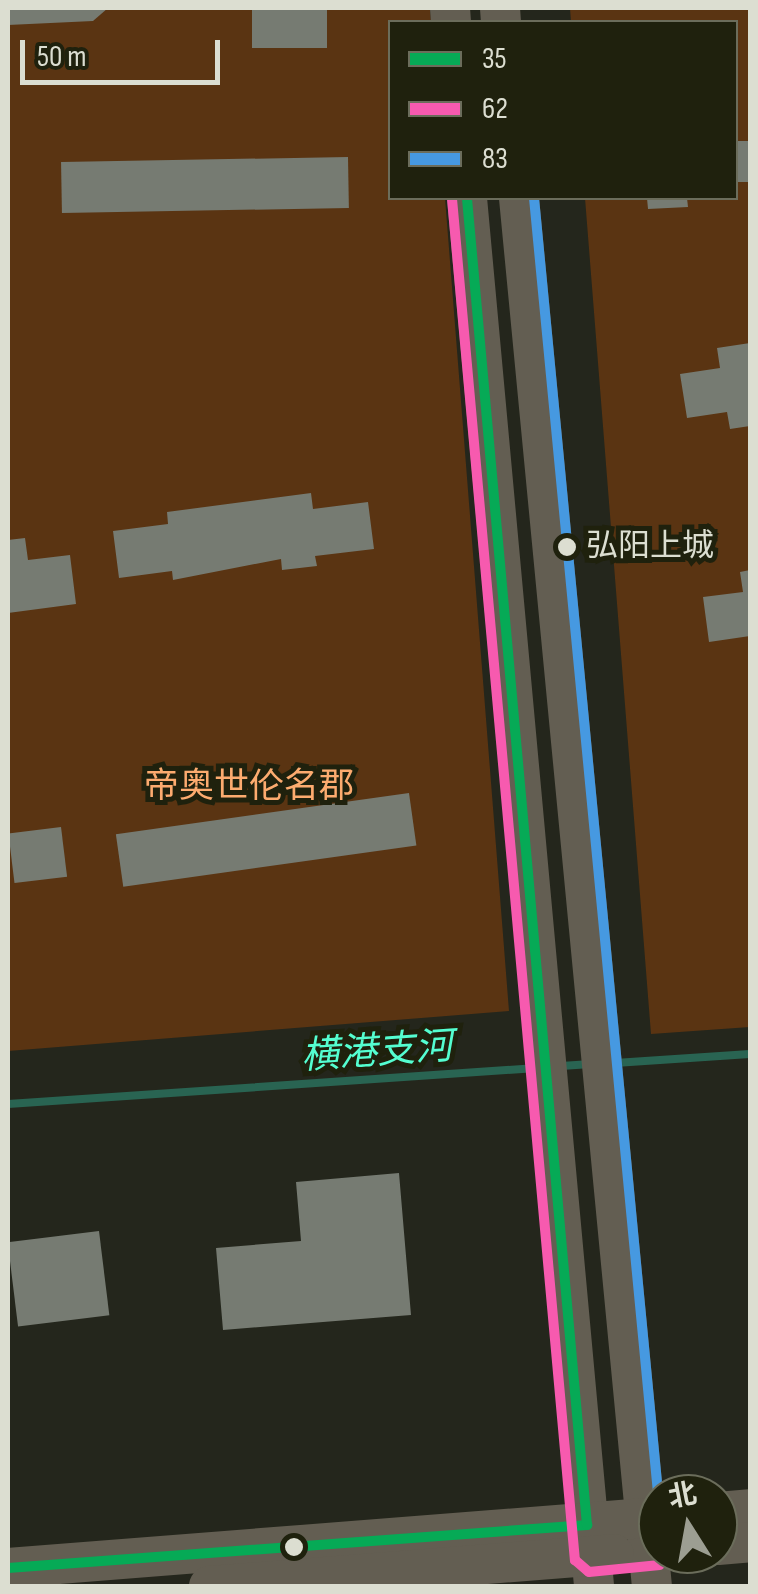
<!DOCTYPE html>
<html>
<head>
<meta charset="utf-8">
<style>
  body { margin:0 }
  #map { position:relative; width:758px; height:1594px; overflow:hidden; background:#24261c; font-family:"Sofia Sans Condensed","Noto Sans SC",sans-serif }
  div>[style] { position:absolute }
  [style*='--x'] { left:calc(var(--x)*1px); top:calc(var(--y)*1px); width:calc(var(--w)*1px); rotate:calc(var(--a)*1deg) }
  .green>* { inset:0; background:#5a3412 }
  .stream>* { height:8px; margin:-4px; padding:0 4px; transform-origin:4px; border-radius:4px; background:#296452 }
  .building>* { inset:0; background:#767b72; transform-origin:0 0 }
  .minor>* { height:40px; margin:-20px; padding:0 20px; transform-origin:20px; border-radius:20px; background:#635e52 }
  .bus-1>* { height:10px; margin:-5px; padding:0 5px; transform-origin:5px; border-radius:5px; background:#06aa56 }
  .bus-2>* { height:10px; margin:-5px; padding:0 5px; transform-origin:5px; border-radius:5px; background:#f75aaf }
  .bus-3>* { height:10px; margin:-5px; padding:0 5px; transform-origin:5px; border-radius:5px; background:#4699e1 }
  .dots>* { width:28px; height:28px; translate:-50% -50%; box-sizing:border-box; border:5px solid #1f210d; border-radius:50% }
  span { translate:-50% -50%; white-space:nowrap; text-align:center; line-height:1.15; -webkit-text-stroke:10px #1f210d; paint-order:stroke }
  .bus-label { font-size:32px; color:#dcded1 }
  .left { translate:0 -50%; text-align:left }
  .park-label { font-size:35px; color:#fcab6f }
  .water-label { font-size:38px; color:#54fed1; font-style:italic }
  .frame { position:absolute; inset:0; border:10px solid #dcded1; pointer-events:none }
  .legend { position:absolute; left:388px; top:20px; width:350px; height:180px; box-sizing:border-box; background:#1f210d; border:2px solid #6b6d5b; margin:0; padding:12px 18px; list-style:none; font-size:30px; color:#dcded1 }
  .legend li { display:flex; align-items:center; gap:20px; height:50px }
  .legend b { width:50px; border:2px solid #6b6d5b }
  .north { position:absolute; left:638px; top:1474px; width:100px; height:100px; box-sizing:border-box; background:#1f210d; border:2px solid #6b6d5b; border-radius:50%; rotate:349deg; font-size:28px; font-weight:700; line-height:40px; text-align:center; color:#dcded1 }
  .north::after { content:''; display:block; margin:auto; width:35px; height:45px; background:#9c9e92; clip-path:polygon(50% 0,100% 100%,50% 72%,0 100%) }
  .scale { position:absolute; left:20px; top:40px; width:200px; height:45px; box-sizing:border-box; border:5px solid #dcded1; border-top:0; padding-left:12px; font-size:30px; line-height:35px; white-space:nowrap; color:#dcded1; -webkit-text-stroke:8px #1f210d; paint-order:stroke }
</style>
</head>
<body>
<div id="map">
  <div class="green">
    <div style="clip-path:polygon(8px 8px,430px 8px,431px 22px,390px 22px,390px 198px,445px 198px,509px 1011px,8px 1051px)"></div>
    <div style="clip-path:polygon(570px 8px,750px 8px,750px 1027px,651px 1034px,585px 198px,736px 198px,736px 22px,571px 22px)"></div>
  </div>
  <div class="stream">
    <div style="--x:615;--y:1063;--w:135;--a:-3.8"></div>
    <div style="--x:561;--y:1066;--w:30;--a:-4"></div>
    <div style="--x:8;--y:1104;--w:530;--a:-3.89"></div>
  </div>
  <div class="building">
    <div style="clip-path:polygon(8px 8px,108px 8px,93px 21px,8px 25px)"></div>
    <div style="left:252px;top:8px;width:75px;height:40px"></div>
    <div style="left:750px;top:141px;width:41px;height:14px;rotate:90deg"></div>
    <div style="left:348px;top:157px;width:51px;height:287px;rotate:89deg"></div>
    <div style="clip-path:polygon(647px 198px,687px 198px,688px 207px,648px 209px)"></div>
    <div style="clip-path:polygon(750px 343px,750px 426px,730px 429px,727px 412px,687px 418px,680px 374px,720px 368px,717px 348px)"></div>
    <div style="clip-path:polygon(311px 493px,313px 509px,368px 502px,374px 549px,315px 556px,317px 566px,282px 570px,281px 559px,173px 580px,172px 571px,119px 578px,113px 531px,168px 524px,167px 512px)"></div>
    <div style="clip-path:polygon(25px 538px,28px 560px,70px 555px,76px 604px,8px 613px,8px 540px)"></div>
    <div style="clip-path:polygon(750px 570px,750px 636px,709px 642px,703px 597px,743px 592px,740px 572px)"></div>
    <div style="left:409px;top:793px;width:53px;height:296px;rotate:82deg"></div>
    <div style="left:61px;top:827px;width:50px;height:53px;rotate:83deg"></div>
    <div style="clip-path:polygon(399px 1173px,411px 1315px,223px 1330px,216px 1248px,301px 1241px,296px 1182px)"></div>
    <div style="left:99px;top:1231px;width:85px;height:92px;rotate:83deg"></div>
  </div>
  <div class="minor">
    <div style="--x:450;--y:8;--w:14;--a:86"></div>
    <div style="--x:500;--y:8;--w:14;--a:86"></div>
    <div style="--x:467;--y:198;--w:1394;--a:84.77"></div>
    <div style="--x:519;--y:198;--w:1394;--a:84.53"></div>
    <div style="--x:718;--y:1512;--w:32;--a:-5"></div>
    <div style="--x:718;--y:1545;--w:32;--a:-5"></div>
    <div style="--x:8;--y:1568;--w:652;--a:-4.49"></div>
    <div style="--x:209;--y:1586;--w:406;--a:-4.5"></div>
  </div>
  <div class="bus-1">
    <div style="--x:8;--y:1568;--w:581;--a:-4.25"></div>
    <div style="--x:587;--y:1525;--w:1332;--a:-95.17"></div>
  </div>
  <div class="bus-2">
    <div style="--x:452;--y:199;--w:1367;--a:84.84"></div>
    <div style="--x:575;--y:1560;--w:18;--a:41"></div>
    <div style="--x:589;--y:1572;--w:71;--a:-5.6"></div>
  </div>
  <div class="bus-3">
    <div style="--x:534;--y:198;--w:1302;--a:84.53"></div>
  </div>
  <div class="dots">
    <div style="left:567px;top:547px;background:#dcded1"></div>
    <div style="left:294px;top:1547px;background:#dcded1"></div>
  </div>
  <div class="bus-label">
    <span class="left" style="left:586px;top:547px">弘阳上城</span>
  </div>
  <div class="park-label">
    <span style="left:249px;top:787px">帝奥世伦名郡</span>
  </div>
  <div class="water-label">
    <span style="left:377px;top:1052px;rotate:-4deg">横港支河</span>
  </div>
  <div class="frame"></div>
  <ul class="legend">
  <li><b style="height:12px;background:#06aa56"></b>35</li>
  <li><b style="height:12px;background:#f75aaf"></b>62</li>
  <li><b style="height:12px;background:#4699e1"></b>83</li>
  </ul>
  <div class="north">北</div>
  <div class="scale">50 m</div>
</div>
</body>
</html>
